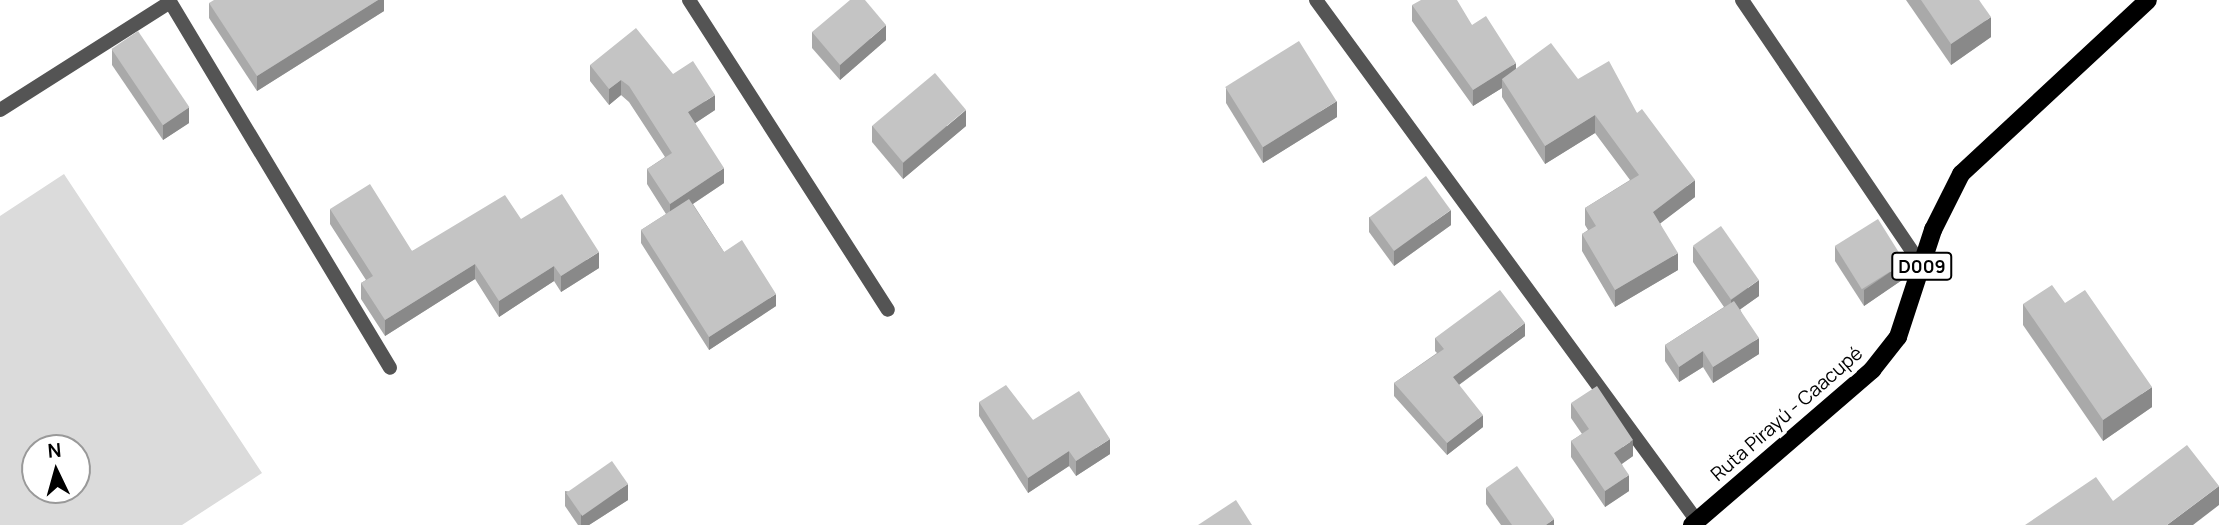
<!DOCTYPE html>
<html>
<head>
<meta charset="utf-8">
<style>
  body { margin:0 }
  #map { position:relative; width:2226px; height:525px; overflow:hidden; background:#fff; font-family:Manrope,sans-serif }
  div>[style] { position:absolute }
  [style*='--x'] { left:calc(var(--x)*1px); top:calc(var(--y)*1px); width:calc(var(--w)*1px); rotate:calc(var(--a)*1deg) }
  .green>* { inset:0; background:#dbdbdb }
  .minor>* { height:14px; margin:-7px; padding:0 7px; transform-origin:7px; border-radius:7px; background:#545454 }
  .primary>* { height:18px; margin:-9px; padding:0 9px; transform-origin:9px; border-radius:9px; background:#000 }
  .wall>* { inset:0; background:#a9a9a9 }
  .shaded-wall>* { inset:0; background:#898989 }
  .building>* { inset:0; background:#c4c4c4; transform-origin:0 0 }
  span { translate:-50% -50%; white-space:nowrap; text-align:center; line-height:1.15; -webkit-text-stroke:7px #fff; paint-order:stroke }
  .shield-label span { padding:2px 5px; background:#fff; border:2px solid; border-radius:5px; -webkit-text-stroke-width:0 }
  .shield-label { font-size:18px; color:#000; font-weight:700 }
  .street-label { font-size:19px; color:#000 }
  .north { position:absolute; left:21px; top:434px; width:70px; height:70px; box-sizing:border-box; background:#fff; border:2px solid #999; border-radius:50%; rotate:355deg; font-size:19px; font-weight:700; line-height:28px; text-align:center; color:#000 }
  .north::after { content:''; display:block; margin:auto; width:24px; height:32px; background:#000; clip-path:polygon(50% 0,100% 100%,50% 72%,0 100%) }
</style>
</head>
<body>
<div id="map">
  <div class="green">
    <div style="clip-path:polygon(evenodd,64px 174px,262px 473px,182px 525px,0 525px,0 216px,64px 174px,35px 448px,77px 448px,77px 490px,35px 490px,35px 448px)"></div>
  </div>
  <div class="minor">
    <div style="--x:169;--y:0;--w:429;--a:59"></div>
    <div style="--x:689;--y:0;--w:368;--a:57.3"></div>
    <div style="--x:1316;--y:0;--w:645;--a:53.82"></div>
    <div style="--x:1742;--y:0;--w:321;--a:55.9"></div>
    <div style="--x:0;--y:110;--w:201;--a:-32.4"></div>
  </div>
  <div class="primary">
    <div style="--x:1692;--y:525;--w:238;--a:-40.7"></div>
    <div style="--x:1872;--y:370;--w:42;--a:-51.8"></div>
    <div style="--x:1898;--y:337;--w:113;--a:-71.9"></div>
    <div style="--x:1933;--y:230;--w:63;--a:-63.4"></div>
    <div style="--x:1961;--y:174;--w:255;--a:-42.9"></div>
  </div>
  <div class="wall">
    <div style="clip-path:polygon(384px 0,384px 11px,257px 91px,209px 18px,209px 3px)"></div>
    <div style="clip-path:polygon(1906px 0,1979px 0,1991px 37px,1951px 65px)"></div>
    <div style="clip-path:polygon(1412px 5px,1472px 25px,1516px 69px,1578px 79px,1637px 113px,1695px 197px,1660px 223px,1678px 270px,1615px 307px,1582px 251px,1582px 234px,1588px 230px,1585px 225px,1585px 208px,1630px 180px,1595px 133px,1545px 164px,1502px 97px,1502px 88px,1473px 106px,1412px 21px)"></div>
    <div style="clip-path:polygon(812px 32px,886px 40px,840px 80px,812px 48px)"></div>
    <div style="clip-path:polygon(112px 49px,189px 123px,163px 140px,112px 65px)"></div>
    <div style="clip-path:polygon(590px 65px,673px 74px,715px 110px,695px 123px,724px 183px,693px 204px,724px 252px,776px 306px,709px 350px,641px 243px,641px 230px,666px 214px,647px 184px,647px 169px,665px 157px,629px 102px,621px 95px,609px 105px,590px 81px)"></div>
    <div style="clip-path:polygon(1226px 88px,1337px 117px,1263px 163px,1226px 103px)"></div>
    <div style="clip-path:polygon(872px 126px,966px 126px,903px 179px,872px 142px)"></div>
    <div style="clip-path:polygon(330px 209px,412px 251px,521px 219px,599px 268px,561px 292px,554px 281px,499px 317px,475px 279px,385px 336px,361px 299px,361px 283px,366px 280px,330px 224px)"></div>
    <div style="clip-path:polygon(1369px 217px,1451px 225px,1394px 266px,1369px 232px)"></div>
    <div style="clip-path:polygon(1693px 246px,1759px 296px,1740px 309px,1759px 354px,1713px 383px,1703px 367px,1679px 382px,1665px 361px,1665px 345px,1724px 307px,1693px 262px)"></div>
    <div style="clip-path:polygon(1835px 246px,1905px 278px,1864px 306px,1835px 261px)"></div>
    <div style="clip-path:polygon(2065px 303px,2152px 407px,2103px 441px,2023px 325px,2023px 304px)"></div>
    <div style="clip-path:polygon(1525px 336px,1459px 385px,1483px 427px,1447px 455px,1394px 396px,1394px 383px,1437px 353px,1435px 351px,1435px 338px)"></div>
    <div style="clip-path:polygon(979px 402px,1033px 420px,1110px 454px,1076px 476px,1069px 466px,1028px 493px,979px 416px)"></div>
    <div style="clip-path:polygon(1571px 403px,1633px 456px,1622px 464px,1629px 491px,1605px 507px,1571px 457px,1571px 441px,1582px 434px,1571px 418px)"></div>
    <div style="clip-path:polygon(1486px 488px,1554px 525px,1501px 525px,1486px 504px)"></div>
    <div style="clip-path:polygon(565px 491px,628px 500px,589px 525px,578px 525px,565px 506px)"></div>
  </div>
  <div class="shaded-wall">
    <div style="clip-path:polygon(378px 0,384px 0,384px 11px,257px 91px,257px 76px)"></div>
    <div style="clip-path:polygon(1991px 17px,1991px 37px,1951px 65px,1951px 44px)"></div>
    <div style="clip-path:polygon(886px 25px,886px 40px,840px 80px,840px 65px)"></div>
    <div style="clip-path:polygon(1516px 63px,1516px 79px,1502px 79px,1502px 88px,1473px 106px,1473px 90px)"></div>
    <div style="clip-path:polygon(621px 80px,621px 95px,609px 105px,609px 89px)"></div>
    <div style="clip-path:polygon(715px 95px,715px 110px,688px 128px,688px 112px)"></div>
    <div style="clip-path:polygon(1337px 101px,1337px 117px,1263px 163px,1263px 147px)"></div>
    <div style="clip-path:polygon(189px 107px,189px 123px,163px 140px,163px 124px)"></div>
    <div style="clip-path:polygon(966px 110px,966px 126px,903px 179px,903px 163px)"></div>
    <div style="clip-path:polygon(1595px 115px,1595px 133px,1545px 164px,1545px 146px)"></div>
    <div style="clip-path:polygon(724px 168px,724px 183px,670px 219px,670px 204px)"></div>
    <div style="clip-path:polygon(1695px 180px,1695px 197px,1653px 229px,1653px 212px)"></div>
    <div style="clip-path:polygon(1451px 210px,1451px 225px,1394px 266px,1394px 250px)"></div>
    <div style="clip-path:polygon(599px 252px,599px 268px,561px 292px,561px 276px)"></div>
    <div style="clip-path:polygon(1678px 253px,1678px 270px,1615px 307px,1615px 290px)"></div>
    <div style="clip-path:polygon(1905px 262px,1905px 278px,1864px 306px,1864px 290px)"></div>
    <div style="clip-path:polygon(475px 264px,475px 279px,385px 336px,385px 320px)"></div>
    <div style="clip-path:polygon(554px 266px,554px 281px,499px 317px,499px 301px)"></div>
    <div style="clip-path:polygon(1759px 280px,1759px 296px,1731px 316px,1731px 300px)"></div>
    <div style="clip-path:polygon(776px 294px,776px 306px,709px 350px,709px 337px)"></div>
    <div style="clip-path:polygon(1525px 323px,1525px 336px,1453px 389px,1453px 377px)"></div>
    <div style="clip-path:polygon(1759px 338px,1759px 354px,1713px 383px,1713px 367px)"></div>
    <div style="clip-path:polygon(1703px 351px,1703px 367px,1679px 382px,1679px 367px)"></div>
    <div style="clip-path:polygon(2152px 387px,2152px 407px,2103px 441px,2103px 420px)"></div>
    <div style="clip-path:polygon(1483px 415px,1483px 427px,1447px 455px,1447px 443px)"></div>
    <div style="clip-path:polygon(1110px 439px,1110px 454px,1076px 476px,1076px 461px)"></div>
    <div style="clip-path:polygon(1633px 440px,1633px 456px,1614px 469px,1614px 453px)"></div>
    <div style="clip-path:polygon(1069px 451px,1069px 466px,1028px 493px,1028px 478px)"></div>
    <div style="clip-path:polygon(1629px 475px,1629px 491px,1605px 507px,1605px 491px)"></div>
    <div style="clip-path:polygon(628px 484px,628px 500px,589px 525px,581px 525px,581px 514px)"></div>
    <div style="clip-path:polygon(2219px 486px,2219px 505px,2193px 525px,2167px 525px)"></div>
    <div style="clip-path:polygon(1554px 519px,1554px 525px,1546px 525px)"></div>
  </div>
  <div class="building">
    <div style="clip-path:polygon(214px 0,378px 0,257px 76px,209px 3px)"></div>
    <div style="clip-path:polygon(850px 0,865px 0,886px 25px,840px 65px,812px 32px)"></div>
    <div style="clip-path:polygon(1421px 0,1457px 0,1472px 25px,1486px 16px,1516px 63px,1473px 90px,1412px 5px)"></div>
    <div style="clip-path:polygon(1921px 0,1979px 0,1991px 17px,1951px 44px)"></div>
    <div style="clip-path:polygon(636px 28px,673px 74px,693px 61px,715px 95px,688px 112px,724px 168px,670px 204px,647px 169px,672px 153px,629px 86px,621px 80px,609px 89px,590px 65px)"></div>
    <div style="left:138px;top:31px;width:92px;height:32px;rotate:56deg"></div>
    <div style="left:1299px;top:41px;width:71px;height:87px;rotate:58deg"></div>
    <div style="clip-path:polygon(1551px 43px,1578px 79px,1609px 61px,1637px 113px,1642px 109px,1695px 180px,1653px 212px,1678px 253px,1615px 290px,1582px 234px,1596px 226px,1585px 208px,1639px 175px,1595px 115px,1545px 146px,1502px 79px)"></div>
    <div style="left:935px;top:73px;width:48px;height:82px;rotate:50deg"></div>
    <div style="left:1426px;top:176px;width:42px;height:70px;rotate:54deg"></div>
    <div style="clip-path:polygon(370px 184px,412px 251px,505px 195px,521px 219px,562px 194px,599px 252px,561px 276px,554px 266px,499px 301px,475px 264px,385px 320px,361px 283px,373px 276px,330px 209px)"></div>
    <div style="clip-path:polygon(689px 199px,724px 252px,742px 240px,776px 294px,709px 337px,641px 230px)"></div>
    <div style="left:1878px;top:219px;width:51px;height:51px;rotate:58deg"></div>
    <div style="left:1721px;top:226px;width:66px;height:34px;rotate:55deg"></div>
    <div style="clip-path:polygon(2052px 285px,2065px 303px,2085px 290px,2152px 387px,2103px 420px,2023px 304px)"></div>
    <div style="clip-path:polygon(1500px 290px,1525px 323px,1453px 377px,1483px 415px,1447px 443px,1394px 383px,1444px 349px,1435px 338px)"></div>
    <div style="clip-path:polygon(1734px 301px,1759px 338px,1713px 367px,1703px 351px,1679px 367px,1665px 345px)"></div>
    <div style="clip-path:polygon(1006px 385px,1033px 420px,1079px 391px,1110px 439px,1076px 461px,1069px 451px,1028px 478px,979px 402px)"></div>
    <div style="clip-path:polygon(1597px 386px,1633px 440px,1614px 453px,1629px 475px,1605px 491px,1571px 441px,1589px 429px,1571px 403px)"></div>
    <div style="clip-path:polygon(2187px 445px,2219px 486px,2167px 525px,2025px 525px,2096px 477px,2113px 501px)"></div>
    <div style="left:612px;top:461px;width:28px;height:56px;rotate:55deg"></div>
    <div style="clip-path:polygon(1517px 466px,1554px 519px,1546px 525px,1512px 525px,1486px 488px)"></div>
    <div style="clip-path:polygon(1236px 500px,1252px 525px,1198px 525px)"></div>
  </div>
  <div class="shield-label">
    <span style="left:1922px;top:266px">D009</span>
  </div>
  <div class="street-label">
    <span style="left:1787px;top:414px;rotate:-41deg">Ruta Pirayú - Caacupé</span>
  </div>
  <div class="north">N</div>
</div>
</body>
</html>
